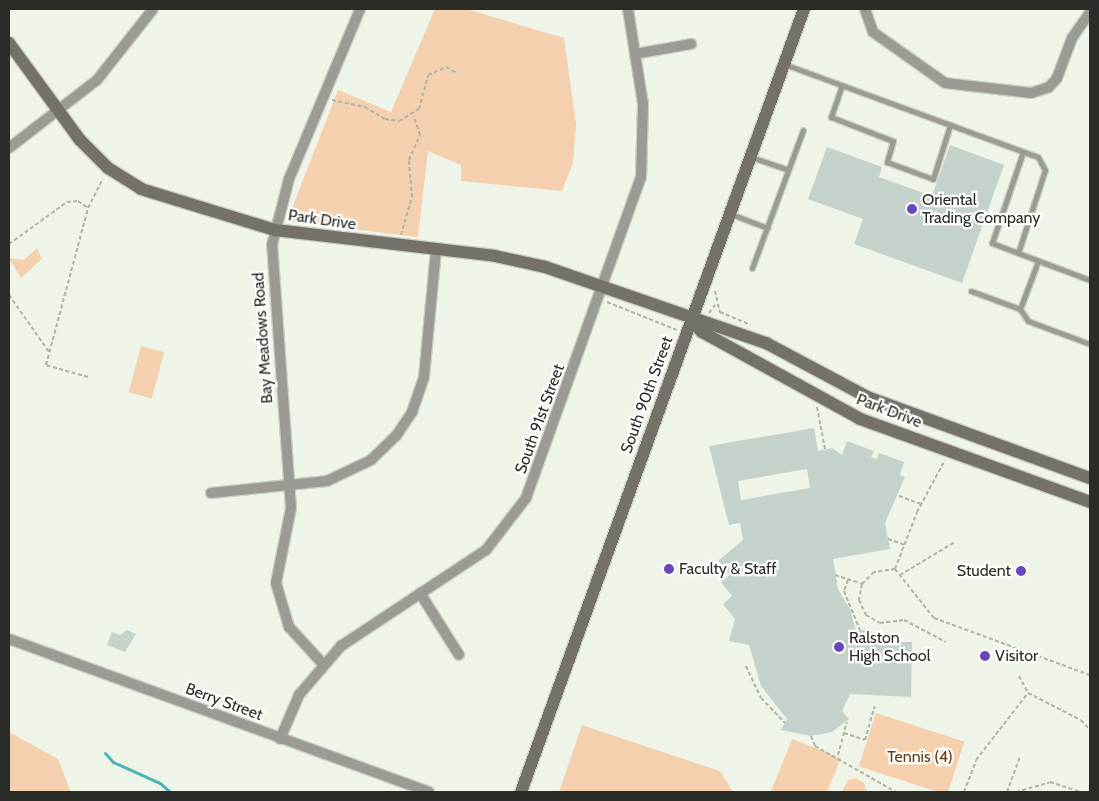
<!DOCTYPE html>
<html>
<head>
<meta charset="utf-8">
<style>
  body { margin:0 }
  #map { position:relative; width:1099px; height:801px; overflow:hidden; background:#eef4e7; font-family:Cabin,sans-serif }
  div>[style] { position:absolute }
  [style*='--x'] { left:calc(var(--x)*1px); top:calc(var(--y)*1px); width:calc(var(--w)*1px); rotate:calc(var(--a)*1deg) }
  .green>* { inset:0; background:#f4d0af; transform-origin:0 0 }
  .stream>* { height:3px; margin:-1.5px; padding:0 1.5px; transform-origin:1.5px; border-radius:1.5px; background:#48b6b4 }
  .building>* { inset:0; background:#c5d2cb }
  .path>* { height:2px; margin-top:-1px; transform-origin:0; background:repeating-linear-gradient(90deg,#aeb3a8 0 4px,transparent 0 6.5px) }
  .roads { filter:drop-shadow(1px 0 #cbd0c4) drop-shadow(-1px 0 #cbd0c4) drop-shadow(0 1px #cbd0c4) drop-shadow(0 -1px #cbd0c4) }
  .lane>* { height:5px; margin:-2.5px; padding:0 2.5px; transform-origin:2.5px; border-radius:2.5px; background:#9b9a95 }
  .street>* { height:10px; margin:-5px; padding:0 5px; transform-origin:5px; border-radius:5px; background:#9b9a95 }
  .secondary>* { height:12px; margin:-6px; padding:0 6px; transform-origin:6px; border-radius:6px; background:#737169 }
  .dots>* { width:14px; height:14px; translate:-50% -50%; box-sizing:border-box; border:2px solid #fefffd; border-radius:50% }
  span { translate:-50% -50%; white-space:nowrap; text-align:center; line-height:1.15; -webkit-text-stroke:4.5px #fefffd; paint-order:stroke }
  .poi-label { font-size:16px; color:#2a2c27 }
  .left { translate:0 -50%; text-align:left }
  .right { translate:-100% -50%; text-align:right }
  .street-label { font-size:16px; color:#2a2c27 }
  .park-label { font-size:16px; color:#623b11 }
  .frame { position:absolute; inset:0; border:10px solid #2a2c27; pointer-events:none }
</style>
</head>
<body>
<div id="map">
  <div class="green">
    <div style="clip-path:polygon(435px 9px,466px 9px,564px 38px,576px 124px,573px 163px,562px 191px,461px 181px,461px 165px,428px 151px,418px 237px,287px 221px,338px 90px,391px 112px)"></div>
    <div style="clip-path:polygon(37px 248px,42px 259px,21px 278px,9px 258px,24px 260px)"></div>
    <div style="left:141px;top:346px;width:24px;height:48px;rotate:15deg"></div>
    <div style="left:876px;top:713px;width:93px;height:56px;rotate:18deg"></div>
    <div style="clip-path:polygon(582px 725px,720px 771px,733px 792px,559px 792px)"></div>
    <div style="clip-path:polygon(9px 732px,58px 759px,71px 792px,9px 792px)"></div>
    <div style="clip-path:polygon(792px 739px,841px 758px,827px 792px,771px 791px)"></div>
    <div style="clip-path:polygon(856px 778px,864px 783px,867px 792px,842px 792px,848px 780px)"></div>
  </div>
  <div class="stream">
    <div style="--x:105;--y:753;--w:12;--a:48"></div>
    <div style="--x:113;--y:762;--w:51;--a:24.1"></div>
    <div style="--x:160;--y:783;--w:13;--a:42"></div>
  </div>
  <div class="building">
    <div style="clip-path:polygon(950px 145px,1004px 165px,962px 283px,854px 244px,863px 219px,808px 199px,827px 147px,882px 167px,879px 177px,932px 196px)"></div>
    <div style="clip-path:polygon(evenodd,814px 428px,818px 451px,832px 448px,842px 455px,847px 441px,874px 451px,871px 457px,877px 459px,879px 453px,904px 462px,900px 475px,905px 477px,885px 523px,890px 549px,833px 559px,838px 589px,850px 609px,856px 631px,867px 629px,886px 642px,912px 642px,911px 697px,850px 694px,842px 711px,849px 719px,832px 732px,811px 736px,781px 730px,787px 719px,761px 686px,749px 645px,729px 641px,735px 619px,723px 604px,732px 596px,721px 582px,730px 575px,718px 561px,743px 540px,740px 523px,729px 525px,709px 446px,814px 428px,807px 469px,810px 488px,741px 500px,738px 481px,807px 469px)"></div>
    <div style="clip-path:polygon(127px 630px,136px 634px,125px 652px,107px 645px,112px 632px,120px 635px)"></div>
  </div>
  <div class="path">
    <div style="--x:332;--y:100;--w:34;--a:12"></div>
    <div style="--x:365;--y:107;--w:23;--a:31"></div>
    <div style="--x:385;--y:119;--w:14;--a:8"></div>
    <div style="--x:399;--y:121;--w:23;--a:-31"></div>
    <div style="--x:419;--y:109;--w:35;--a:-75"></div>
    <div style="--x:428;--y:75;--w:20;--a:-24"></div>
    <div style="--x:446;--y:67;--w:13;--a:29"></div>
    <div style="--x:401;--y:235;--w:40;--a:-74"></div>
    <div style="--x:412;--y:197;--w:37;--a:-95"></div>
    <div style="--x:409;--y:160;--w:27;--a:-66"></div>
    <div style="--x:420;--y:135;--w:20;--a:-108"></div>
    <div style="--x:9;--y:244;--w:72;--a:-35.9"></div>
    <div style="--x:67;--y:202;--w:11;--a:-5"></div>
    <div style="--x:78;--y:201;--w:12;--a:35"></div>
    <div style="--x:715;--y:291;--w:22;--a:77"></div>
    <div style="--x:720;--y:312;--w:33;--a:23"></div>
    <div style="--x:9;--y:295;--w:70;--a:54.9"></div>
    <div style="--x:607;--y:302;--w:75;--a:21.8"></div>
    <div style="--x:709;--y:313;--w:10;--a:-53"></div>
    <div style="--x:88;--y:377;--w:44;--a:-164.1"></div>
    <div style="--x:46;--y:365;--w:163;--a:-75"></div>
    <div style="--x:88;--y:208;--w:33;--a:-63"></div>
    <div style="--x:817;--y:407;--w:43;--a:79.2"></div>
    <div style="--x:899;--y:496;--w:23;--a:20"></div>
    <div style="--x:888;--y:539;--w:18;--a:19"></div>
    <div style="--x:895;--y:569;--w:63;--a:51.5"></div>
    <div style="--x:934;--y:618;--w:166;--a:20.1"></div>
    <div style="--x:895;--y:569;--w:21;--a:172"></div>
    <div style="--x:874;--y:572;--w:17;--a:135"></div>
    <div style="--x:862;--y:584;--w:16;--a:101"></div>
    <div style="--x:859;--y:600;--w:17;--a:65"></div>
    <div style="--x:866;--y:615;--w:16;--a:30"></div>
    <div style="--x:880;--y:623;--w:24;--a:-7"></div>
    <div style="--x:904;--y:620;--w:47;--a:27.6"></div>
    <div style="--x:895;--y:569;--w:61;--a:-68.9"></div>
    <div style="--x:917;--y:512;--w:59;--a:-61.7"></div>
    <div style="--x:835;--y:575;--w:28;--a:18"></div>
    <div style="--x:900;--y:575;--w:64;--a:-31"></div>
    <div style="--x:848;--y:580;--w:12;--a:110"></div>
    <div style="--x:844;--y:591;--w:42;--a:67.7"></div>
    <div style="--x:746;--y:666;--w:35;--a:65"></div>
    <div style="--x:761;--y:698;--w:35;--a:46"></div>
    <div style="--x:1019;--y:676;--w:19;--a:62"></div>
    <div style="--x:844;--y:733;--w:22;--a:18"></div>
    <div style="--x:865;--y:740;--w:35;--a:-74"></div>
    <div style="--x:811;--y:736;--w:11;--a:68"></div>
    <div style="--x:815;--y:746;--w:93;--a:29.6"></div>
    <div style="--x:838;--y:755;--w:34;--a:-75"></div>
    <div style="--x:964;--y:792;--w:34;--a:-69"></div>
    <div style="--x:976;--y:760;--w:85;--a:-52.2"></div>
    <div style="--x:1028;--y:693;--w:59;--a:27"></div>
    <div style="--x:1081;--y:720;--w:13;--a:48"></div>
    <div style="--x:1007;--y:792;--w:38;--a:-70"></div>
    <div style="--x:1016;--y:792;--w:35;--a:-16"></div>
    <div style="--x:1050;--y:782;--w:32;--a:18"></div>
  </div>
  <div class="roads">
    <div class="lane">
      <div style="--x:784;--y:64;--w:270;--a:20.1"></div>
      <div style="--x:1038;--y:157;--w:15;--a:62"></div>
      <div style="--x:1045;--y:170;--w:87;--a:108"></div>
      <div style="--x:1018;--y:253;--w:77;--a:20.6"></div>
      <div style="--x:842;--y:85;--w:34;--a:109"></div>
      <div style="--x:831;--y:117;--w:66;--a:21.2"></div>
      <div style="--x:893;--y:141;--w:22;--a:106"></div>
      <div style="--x:887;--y:162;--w:49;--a:20.3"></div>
      <div style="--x:933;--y:179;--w:57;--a:-72.5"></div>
      <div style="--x:751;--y:157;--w:39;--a:19"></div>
      <div style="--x:731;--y:214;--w:39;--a:21"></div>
      <div style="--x:1018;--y:253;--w:28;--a:-159"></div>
      <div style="--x:992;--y:243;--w:96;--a:-71.2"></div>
      <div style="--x:752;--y:268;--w:147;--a:-69.7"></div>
      <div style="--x:971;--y:291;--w:52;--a:20.2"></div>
      <div style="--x:1020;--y:309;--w:14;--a:56"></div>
      <div style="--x:1028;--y:321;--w:66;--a:20.4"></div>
      <div style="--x:1020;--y:309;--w:51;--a:-69.4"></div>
    </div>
    <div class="street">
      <div style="--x:865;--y:9;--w:24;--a:71"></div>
      <div style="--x:873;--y:32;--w:88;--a:35.3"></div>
      <div style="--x:945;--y:83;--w:87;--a:6.6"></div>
      <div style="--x:1031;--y:93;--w:19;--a:-18"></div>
      <div style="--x:1049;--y:87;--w:12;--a:-48"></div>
      <div style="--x:1057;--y:78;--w:43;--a:-69.4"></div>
      <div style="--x:1072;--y:38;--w:32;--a:-55"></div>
      <div style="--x:635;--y:54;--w:57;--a:-10.1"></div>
      <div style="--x:9;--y:148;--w:111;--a:-37.7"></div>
      <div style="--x:97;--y:80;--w:90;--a:-51.7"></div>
      <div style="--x:211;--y:493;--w:117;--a:-5.9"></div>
      <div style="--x:327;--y:481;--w:49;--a:-25.5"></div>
      <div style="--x:371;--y:460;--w:35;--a:-44"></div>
      <div style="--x:396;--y:436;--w:29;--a:-56"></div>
      <div style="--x:412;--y:412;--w:37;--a:-71"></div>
      <div style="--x:424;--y:377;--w:128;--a:-84.6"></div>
      <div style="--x:420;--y:593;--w:73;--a:57.8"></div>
      <div style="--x:9;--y:639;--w:447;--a:20"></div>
      <div style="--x:323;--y:664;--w:50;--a:-132.6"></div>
      <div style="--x:289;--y:627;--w:46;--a:-106.5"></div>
      <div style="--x:276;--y:583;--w:76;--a:-78.7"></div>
      <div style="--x:291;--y:508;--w:264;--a:-94.1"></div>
      <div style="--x:272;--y:245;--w:68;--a:-75.6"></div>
      <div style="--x:289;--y:179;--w:184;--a:-67.3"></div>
      <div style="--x:280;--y:739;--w:48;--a:-66.6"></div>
      <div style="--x:299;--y:695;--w:65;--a:-49.4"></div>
      <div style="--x:341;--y:646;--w:174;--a:-33.5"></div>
      <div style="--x:486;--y:550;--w:66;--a:-52.4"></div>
      <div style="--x:526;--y:498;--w:341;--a:-70.3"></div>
      <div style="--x:641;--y:177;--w:73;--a:-88.4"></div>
      <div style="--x:643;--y:104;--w:96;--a:-99"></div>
    </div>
    <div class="secondary">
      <div style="--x:9;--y:43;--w:120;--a:53.8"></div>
      <div style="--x:80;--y:140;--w:40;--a:45"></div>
      <div style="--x:108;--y:168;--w:39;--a:32"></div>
      <div style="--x:141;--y:189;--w:140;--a:17"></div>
      <div style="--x:275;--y:230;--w:222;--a:6.7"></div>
      <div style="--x:495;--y:256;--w:51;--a:12.4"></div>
      <div style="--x:545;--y:267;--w:234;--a:19"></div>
      <div style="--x:766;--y:343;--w:115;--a:28.1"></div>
      <div style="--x:867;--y:397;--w:237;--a:20"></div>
      <div style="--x:692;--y:321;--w:15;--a:48"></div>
      <div style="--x:702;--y:332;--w:180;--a:28.8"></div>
      <div style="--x:860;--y:419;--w:245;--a:19.8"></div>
      <div style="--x:521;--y:792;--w:833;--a:-70.13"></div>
    </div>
  </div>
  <div class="dots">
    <div style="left:912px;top:209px;background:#6746be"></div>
    <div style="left:669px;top:569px;background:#6746be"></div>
    <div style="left:1021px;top:571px;background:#6746be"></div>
    <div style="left:839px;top:647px;background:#6746be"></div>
    <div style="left:985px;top:656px;background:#6746be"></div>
  </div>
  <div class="poi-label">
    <span class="left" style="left:922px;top:209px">Oriental<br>Trading Company</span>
    <span class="left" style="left:679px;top:569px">Faculty &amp; Staff</span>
    <span class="right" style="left:1011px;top:571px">Student</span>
    <span class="left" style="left:849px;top:647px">Ralston<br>High School</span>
    <span class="left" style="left:995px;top:656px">Visitor</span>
  </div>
  <div class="street-label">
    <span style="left:322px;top:220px;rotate:8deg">Park Drive</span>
    <span style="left:263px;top:338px;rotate:-94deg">Bay Meadows Road</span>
    <span style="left:647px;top:395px;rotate:-70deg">South 90th Street</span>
    <span style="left:889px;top:411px;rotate:21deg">Park Drive</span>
    <span style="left:540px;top:419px;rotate:-70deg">South 91st Street</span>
    <span style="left:224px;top:702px;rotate:20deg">Berry Street</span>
  </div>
  <div class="park-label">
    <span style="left:920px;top:757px">Tennis (4)</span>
  </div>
  <div class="frame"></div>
</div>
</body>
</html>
